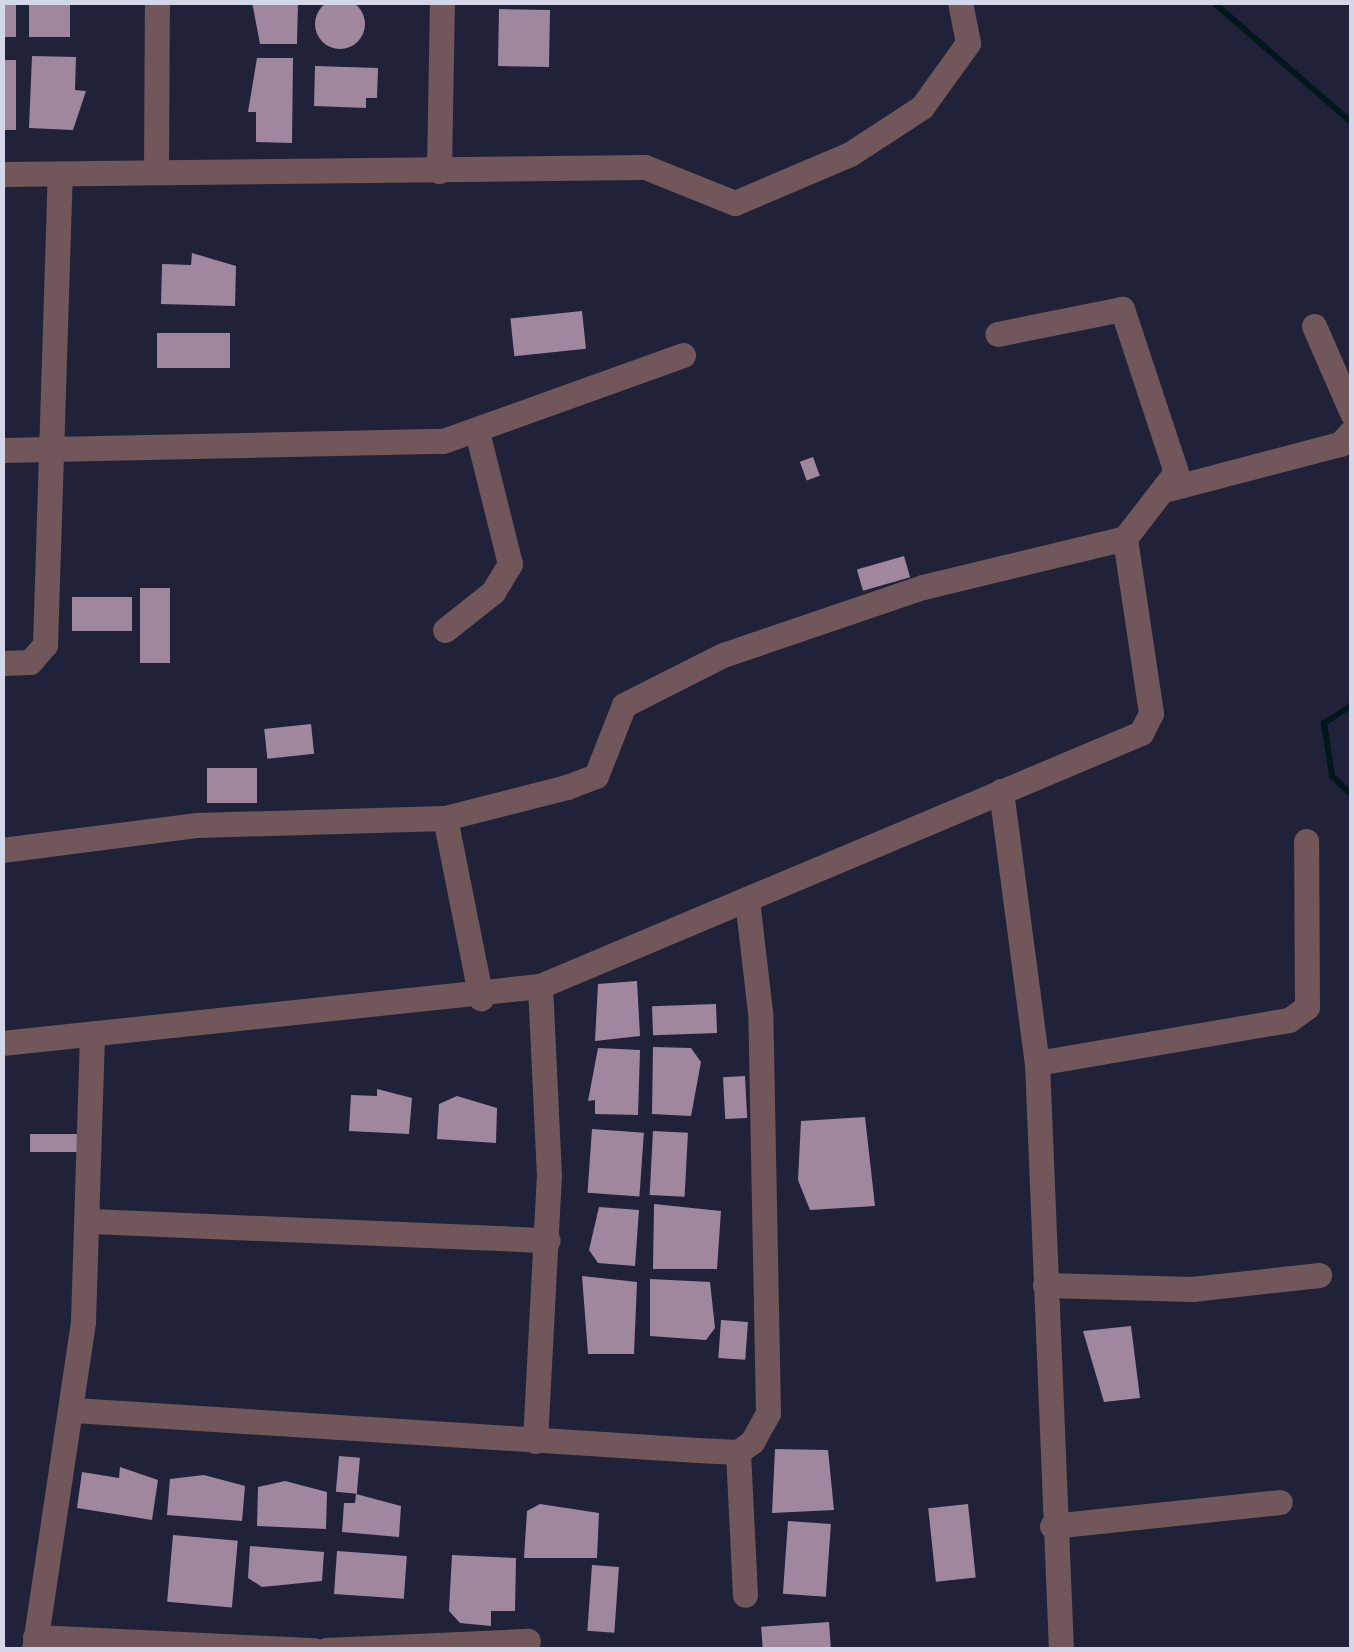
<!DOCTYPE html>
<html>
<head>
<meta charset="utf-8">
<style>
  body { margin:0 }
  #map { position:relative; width:1354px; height:1652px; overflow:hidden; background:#20223a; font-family:"DM Sans",sans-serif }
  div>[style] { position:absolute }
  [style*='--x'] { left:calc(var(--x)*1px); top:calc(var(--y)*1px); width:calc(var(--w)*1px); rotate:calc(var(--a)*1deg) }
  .stream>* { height:6px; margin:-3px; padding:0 3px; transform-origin:3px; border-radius:3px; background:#02171c }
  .building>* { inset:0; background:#a0879e; transform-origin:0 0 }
  .round { border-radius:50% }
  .minor>* { height:25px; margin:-12.5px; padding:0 12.5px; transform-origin:12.5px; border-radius:12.5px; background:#715759 }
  span { translate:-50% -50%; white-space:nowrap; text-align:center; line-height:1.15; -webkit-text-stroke:10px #20223a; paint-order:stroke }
  .frame { position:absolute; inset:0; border:5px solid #d4d7e7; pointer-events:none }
</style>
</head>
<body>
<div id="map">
  <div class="stream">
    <div style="--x:1213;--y:2;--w:184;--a:41"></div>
    <div style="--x:1352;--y:705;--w:33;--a:147"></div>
    <div style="--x:1324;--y:723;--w:54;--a:81.4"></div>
    <div style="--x:1332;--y:776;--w:28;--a:44"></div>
  </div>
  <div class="building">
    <div class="round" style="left:315px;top:-1px;width:50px;height:50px"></div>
    <div style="left:2px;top:2px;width:14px;height:35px"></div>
    <div style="left:29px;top:2px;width:41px;height:35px"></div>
    <div style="clip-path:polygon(252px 2px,298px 2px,297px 44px,260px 44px)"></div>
    <div style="left:499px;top:9px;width:51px;height:57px;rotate:1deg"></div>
    <div style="clip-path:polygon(32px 56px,76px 57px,75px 90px,86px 91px,73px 130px,29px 128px)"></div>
    <div style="clip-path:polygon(257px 58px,293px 58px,292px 143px,256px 142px,256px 112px,248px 112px)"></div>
    <div style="left:2px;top:60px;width:14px;height:70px"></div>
    <div style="clip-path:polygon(315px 66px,378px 68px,377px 98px,366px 98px,366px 108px,314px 106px)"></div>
    <div style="clip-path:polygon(192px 253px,236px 266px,235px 306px,161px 304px,162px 264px,191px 265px)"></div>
    <div style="left:582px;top:311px;width:38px;height:72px;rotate:84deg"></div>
    <div style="left:157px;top:333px;width:73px;height:35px"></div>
    <div style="left:813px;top:457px;width:20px;height:14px;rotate:70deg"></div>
    <div style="left:904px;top:556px;width:22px;height:49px;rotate:74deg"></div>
    <div style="left:140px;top:588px;width:30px;height:75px"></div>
    <div style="left:72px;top:597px;width:60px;height:34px"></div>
    <div style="left:311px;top:724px;width:30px;height:47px;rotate:84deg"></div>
    <div style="left:207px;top:768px;width:50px;height:35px"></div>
    <div style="clip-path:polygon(637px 981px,640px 1036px,595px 1041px,598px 984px)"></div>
    <div style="left:716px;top:1004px;width:29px;height:64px;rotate:88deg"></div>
    <div style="clip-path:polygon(653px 1047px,691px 1048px,701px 1062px,691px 1116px,652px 1114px)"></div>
    <div style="clip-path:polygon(598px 1048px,640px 1050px,638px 1115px,595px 1114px,595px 1100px,588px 1101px)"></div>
    <div style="left:745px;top:1076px;width:42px;height:22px;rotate:87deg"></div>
    <div style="clip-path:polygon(377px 1089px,412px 1098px,409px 1134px,349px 1131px,351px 1095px,377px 1096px)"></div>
    <div style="clip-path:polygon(457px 1096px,497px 1108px,496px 1143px,437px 1139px,439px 1104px)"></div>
    <div style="clip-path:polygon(865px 1117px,875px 1206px,810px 1210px,798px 1180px,801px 1121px)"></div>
    <div style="left:592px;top:1129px;width:52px;height:64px;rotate:4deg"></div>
    <div style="left:653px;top:1131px;width:35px;height:64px;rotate:3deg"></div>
    <div style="left:30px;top:1134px;width:49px;height:18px"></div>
    <div style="clip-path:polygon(654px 1204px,721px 1211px,717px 1269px,653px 1269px)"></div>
    <div style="clip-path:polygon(599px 1207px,639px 1210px,635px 1266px,598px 1263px,589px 1250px)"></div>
    <div style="clip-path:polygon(582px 1276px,637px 1282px,634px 1354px,588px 1354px)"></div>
    <div style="clip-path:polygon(650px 1279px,710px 1282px,715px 1328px,706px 1340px,650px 1336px)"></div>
    <div style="left:721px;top:1320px;width:27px;height:38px;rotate:4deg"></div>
    <div style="clip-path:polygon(1131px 1326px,1140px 1398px,1104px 1402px,1083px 1331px)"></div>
    <div style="clip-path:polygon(775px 1449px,828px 1450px,834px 1510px,772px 1513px)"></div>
    <div style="left:339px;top:1456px;width:21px;height:36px;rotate:5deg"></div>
    <div style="clip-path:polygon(120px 1467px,158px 1480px,152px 1520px,77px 1508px,82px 1472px,119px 1478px)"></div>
    <div style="clip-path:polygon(204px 1475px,245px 1486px,242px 1521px,167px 1515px,170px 1479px)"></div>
    <div style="clip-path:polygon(285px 1481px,327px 1492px,326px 1529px,257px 1526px,258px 1487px)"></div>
    <div style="clip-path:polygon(356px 1494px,401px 1506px,399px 1537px,342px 1532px,344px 1503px,355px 1503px)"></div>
    <div style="clip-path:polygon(540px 1504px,599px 1513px,597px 1558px,524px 1558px,527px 1511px)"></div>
    <div style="left:968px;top:1504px;width:74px;height:40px;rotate:84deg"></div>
    <div style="left:788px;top:1521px;width:43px;height:73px;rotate:4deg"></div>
    <div style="left:173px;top:1535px;width:65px;height:67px;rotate:5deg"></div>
    <div style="clip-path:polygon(250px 1546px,324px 1552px,322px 1581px,262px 1587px,248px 1578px)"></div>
    <div style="left:337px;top:1551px;width:70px;height:43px;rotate:4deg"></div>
    <div style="clip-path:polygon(452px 1555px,516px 1558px,515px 1611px,491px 1611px,491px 1626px,460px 1623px,449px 1611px)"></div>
    <div style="left:592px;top:1565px;width:27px;height:66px;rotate:4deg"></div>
    <div style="left:829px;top:1622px;width:28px;height:68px;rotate:86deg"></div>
  </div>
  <div class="minor">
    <div style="--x:439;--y:171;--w:169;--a:-89"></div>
    <div style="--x:156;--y:172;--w:170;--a:-89.7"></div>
    <div style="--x:2;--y:174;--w:643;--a:-0.62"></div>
    <div style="--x:645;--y:167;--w:97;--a:21.8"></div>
    <div style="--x:735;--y:203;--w:125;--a:-23.1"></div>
    <div style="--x:850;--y:154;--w:86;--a:-33.1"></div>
    <div style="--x:922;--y:107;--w:79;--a:-54.3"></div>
    <div style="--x:968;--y:43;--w:42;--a:-101"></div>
    <div style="--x:1314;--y:326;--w:95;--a:66.4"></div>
    <div style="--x:2;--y:450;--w:441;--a:-1.2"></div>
    <div style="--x:443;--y:441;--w:255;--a:-19.7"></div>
    <div style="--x:1168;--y:489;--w:178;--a:-14.7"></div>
    <div style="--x:1340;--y:444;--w:18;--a:-47"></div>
    <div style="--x:445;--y:630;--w:61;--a:-38.4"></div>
    <div style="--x:493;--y:592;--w:33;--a:-59"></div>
    <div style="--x:510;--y:564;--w:136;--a:-104"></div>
    <div style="--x:2;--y:663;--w:28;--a:-2"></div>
    <div style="--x:30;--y:662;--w:23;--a:-49"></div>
    <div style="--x:45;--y:645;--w:471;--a:-88.2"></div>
    <div style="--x:1001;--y:791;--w:274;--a:82.5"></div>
    <div style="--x:1037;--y:1063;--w:587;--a:87.66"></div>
    <div style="--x:445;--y:818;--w:184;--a:78.7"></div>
    <div style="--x:2;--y:850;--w:197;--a:-7.3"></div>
    <div style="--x:197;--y:825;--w:248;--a:-1.6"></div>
    <div style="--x:445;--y:818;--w:126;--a:-14.3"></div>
    <div style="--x:567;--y:787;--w:31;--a:-21"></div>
    <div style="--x:596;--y:776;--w:76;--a:-68.5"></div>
    <div style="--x:624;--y:705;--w:111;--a:-26.8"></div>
    <div style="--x:723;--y:655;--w:211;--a:-18.8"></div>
    <div style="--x:923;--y:587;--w:208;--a:-13.6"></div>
    <div style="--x:1125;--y:538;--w:83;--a:-52.3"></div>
    <div style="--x:1176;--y:472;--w:172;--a:-108.3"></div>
    <div style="--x:1122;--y:309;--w:127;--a:168.7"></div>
    <div style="--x:2;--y:1043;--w:541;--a:-6.05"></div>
    <div style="--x:540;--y:986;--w:652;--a:-22.83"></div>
    <div style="--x:1141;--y:733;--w:22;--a:-63"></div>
    <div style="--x:1151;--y:713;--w:177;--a:-98.5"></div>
    <div style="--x:1037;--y:1063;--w:256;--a:-9.7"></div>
    <div style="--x:1289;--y:1020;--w:22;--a:-36"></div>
    <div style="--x:1307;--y:1007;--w:166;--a:-90.3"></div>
    <div style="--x:91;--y:1221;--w:457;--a:2.4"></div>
    <div style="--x:1045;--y:1285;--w:147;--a:1.6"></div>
    <div style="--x:1192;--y:1289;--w:128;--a:-6.3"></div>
    <div style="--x:74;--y:1410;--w:624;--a:3.67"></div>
    <div style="--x:697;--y:1450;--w:41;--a:2.8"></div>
    <div style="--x:738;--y:1452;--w:17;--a:-36"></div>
    <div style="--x:752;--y:1442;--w:33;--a:-61"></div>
    <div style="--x:768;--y:1413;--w:401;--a:-91.1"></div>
    <div style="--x:760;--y:1012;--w:113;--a:-96.6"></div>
    <div style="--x:535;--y:1441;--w:265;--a:-87"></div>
    <div style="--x:549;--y:1176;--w:190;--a:-92.7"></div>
    <div style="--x:738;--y:1452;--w:143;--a:87.2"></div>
    <div style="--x:1052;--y:1526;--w:229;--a:-6"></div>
    <div style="--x:35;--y:1637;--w:279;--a:2.7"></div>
    <div style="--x:34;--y:1650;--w:333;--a:-81.5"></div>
    <div style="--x:83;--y:1321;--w:286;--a:-88.2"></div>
    <div style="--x:326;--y:1650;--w:202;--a:-2.6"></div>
  </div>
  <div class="frame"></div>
</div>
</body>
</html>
